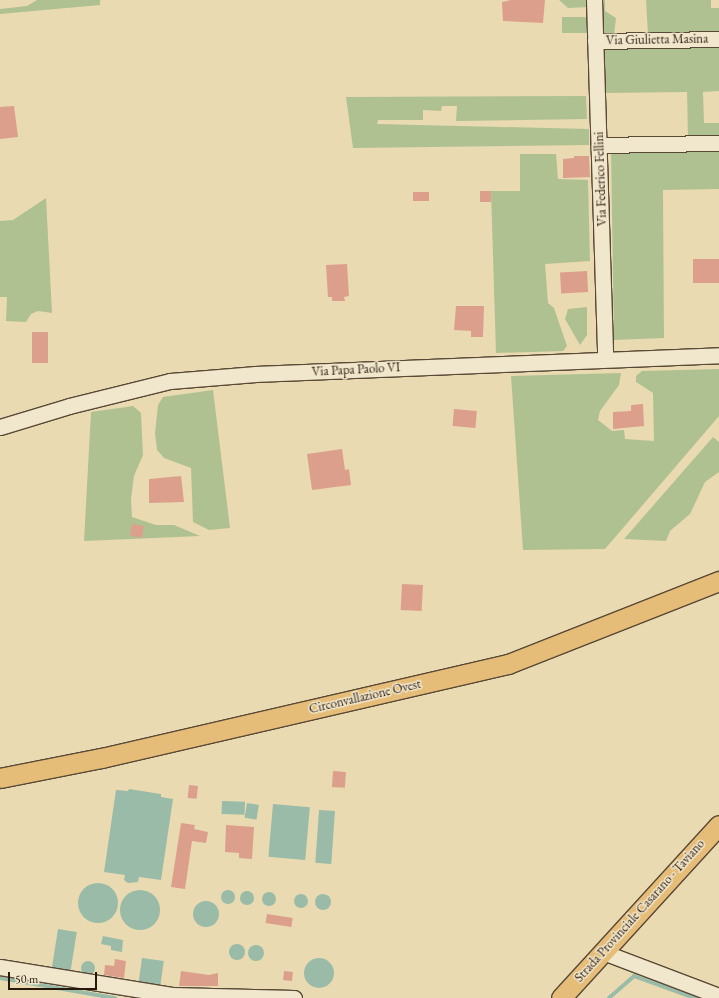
<!DOCTYPE html>
<html>
<head>
<meta charset="utf-8">
<style>
  body { margin:0 }
  #map { position:relative; width:719px; height:998px; overflow:hidden; background:#eadab1; font-family:"EB Garamond",serif }
  div>[style] { position:absolute }
  [style*='--x'] { left:calc(var(--x)*1px); top:calc(var(--y)*1px); width:calc(var(--w)*1px); rotate:calc(var(--a)*1deg) }
  .green>* { inset:0; background:#b0c191 }
  .water>* { inset:0; background:#99bba7; transform-origin:0 0 }
  .round { border-radius:50% }
  .stream>* { height:3.5px; margin:-1.75px; padding:0 1.75px; transform-origin:1.75px; border-radius:1.75px; background:#99bba7 }
  .building>* { inset:0; background:#dc9f8b; transform-origin:0 0 }
  .roads { filter:drop-shadow(1px 0 #584836) drop-shadow(-1px 0 #584836) drop-shadow(0 1px #584836) drop-shadow(0 -1px #584836) }
  .minor>* { height:15px; margin:-7.5px; padding:0 7.5px; transform-origin:7.5px; border-radius:7.5px; background:#f1e7cc }
  .major>* { height:19px; margin:-9.5px; padding:0 9.5px; transform-origin:9.5px; border-radius:9.5px; background:#e5bd78 }
  span { translate:-50% -50%; white-space:nowrap; text-align:center; line-height:1.15; -webkit-text-stroke:3px #f1e7cc; paint-order:stroke }
  .street-label { font-size:13px; color:#28170d }
  .scale { position:absolute; left:8px; top:972px; width:89px; height:18px; box-sizing:border-box; border:2px solid #28170d; border-top:0; padding-left:5px; font-size:12px; line-height:14px; white-space:nowrap; color:#28170d; -webkit-text-stroke:3px #f1e7cc; paint-order:stroke }
</style>
</head>
<body>
<div id="map">
  <div class="green">
    <div style="clip-path:polygon(37px 0,100px 0,100px 5px,0 14px,0 9px,27px 6px)"></div>
    <div style="clip-path:polygon(559px 0,589px 0,589px 7px,568px 8px)"></div>
    <div style="clip-path:polygon(600px 0,605px 0,605px 11px,616px 18px,614px 35px,600px 34px)"></div>
    <div style="clip-path:polygon(646px 0,711px 0,711px 8px,719px 8px,719px 33px,648px 35px)"></div>
    <div style="clip-path:polygon(562px 17px,585px 17px,589px 20px,589px 33px,562px 33px)"></div>
    <div style="clip-path:polygon(719px 46px,719px 91px,703px 92px,704px 123px,719px 123px,719px 136px,688px 137px,687px 92px,605px 93px,603px 48px)"></div>
    <div style="clip-path:polygon(586px 96px,587px 119px,456px 121px,457px 106px,442px 106px,441px 111px,423px 110px,423px 120px,378px 120px,377px 124px,589px 129px,589px 145px,353px 148px,346px 97px)"></div>
    <div style="clip-path:polygon(719px 147px,719px 189px,663px 190px,664px 338px,614px 340px,611px 149px)"></div>
    <div style="clip-path:polygon(520px 154px,556px 154px,558px 179px,588px 180px,590px 261px,545px 264px,548px 303px,554px 308px,567px 346px,563px 351px,496px 353px,491px 191px,520px 191px)"></div>
    <div style="clip-path:polygon(46px 198px,52px 313px,38px 311px,31px 314px,26px 322px,6px 321px,7px 297px,0 297px,0 221px,13px 220px)"></div>
    <div style="clip-path:polygon(587px 307px,587px 335px,580px 345px,565px 319px,568px 309px)"></div>
    <div style="clip-path:polygon(719px 369px,719px 416px,605px 549px,523px 550px,511px 376px,621px 373px,619px 385px,600px 411px,598px 420px,612px 431px,624px 430px,625px 439px,654px 441px,653px 393px,636px 382px,636px 376px,642px 371px)"></div>
    <div style="clip-path:polygon(213px 390px,230px 528px,209px 530px,193px 522px,191px 468px,164px 458px,157px 450px,155px 433px,158px 405px,163px 397px)"></div>
    <div style="clip-path:polygon(133px 406px,141px 413px,143px 455px,134px 476px,131px 499px,132px 517px,156px 525px,174px 525px,200px 536px,84px 541px,91px 412px)"></div>
    <div style="clip-path:polygon(713px 437px,719px 442px,719px 472px,705px 482px,690px 514px,670px 531px,666px 541px,624px 539px)"></div>
  </div>
  <div class="water">
    <div style="clip-path:polygon(129px 789px,161px 794px,161px 797px,173px 799px,161px 880px,139px 877px,138px 882px,128px 883px,124px 880px,125px 875px,104px 872px,116px 790px,128px 791px)"></div>
    <div style="left:222px;top:801px;width:23px;height:13px;rotate:2deg"></div>
    <div style="left:247px;top:803px;width:12px;height:15px;rotate:9deg"></div>
    <div style="left:273px;top:804px;width:37px;height:53px;rotate:5deg"></div>
    <div style="left:319px;top:810px;width:16px;height:53px;rotate:4deg"></div>
    <div class="round" style="left:78px;top:883px;width:40px;height:40px"></div>
    <div class="round" style="left:221px;top:890px;width:14px;height:14px"></div>
    <div class="round" style="left:120px;top:890px;width:40px;height:40px"></div>
    <div class="round" style="left:240px;top:891px;width:14px;height:14px"></div>
    <div class="round" style="left:262px;top:892px;width:14px;height:14px"></div>
    <div class="round" style="left:294px;top:894px;width:14px;height:14px"></div>
    <div class="round" style="left:315px;top:894px;width:16px;height:16px"></div>
    <div class="round" style="left:193px;top:901px;width:26px;height:26px"></div>
    <div style="left:58px;top:929px;width:19px;height:41px;rotate:9deg"></div>
    <div style="clip-path:polygon(103px 936px,123px 940px,122px 952px,111px 950px,111px 946px,101px 944px)"></div>
    <div class="round" style="left:229px;top:944px;width:16px;height:16px"></div>
    <div class="round" style="left:248px;top:945px;width:16px;height:16px"></div>
    <div style="left:142px;top:958px;width:22px;height:25px;rotate:8deg"></div>
    <div class="round" style="left:304px;top:958px;width:30px;height:30px"></div>
    <div class="round" style="left:81px;top:961px;width:14px;height:14px"></div>
  </div>
  <div class="stream">
    <div style="--x:0;--y:978;--w:117;--a:9.9"></div>
    <div style="--x:609;--y:998;--w:33;--a:-41"></div>
    <div style="--x:634;--y:976;--w:65;--a:19.8"></div>
  </div>
  <div class="building">
    <div style="clip-path:polygon(511px 0,545px 0,543px 23px,503px 21px,502px 2px)"></div>
    <div style="clip-path:polygon(14px 106px,18px 137px,0 139px,0 107px)"></div>
    <div style="clip-path:polygon(574px 156px,589px 156px,590px 177px,563px 178px,563px 159px,574px 158px)"></div>
    <div style="left:480px;top:191px;width:11px;height:11px"></div>
    <div style="left:413px;top:192px;width:16px;height:9px"></div>
    <div style="left:719px;top:259px;width:24px;height:26px;rotate:90deg"></div>
    <div style="clip-path:polygon(347px 264px,349px 296px,344px 297px,345px 301px,332px 301px,332px 297px,328px 297px,326px 265px)"></div>
    <div style="left:587px;top:271px;width:21px;height:27px;rotate:87deg"></div>
    <div style="clip-path:polygon(456px 306px,484px 306px,483px 337px,471px 337px,471px 331px,454px 330px)"></div>
    <div style="left:32px;top:332px;width:16px;height:31px"></div>
    <div style="clip-path:polygon(643px 404px,644px 426px,613px 429px,613px 412px,631px 411px,631px 405px)"></div>
    <div style="left:454px;top:409px;width:23px;height:17px;rotate:5deg"></div>
    <div style="clip-path:polygon(342px 449px,345px 470px,349px 469px,351px 485px,312px 490px,307px 454px)"></div>
    <div style="clip-path:polygon(181px 476px,184px 502px,149px 503px,149px 479px)"></div>
    <div style="left:132px;top:524px;width:12px;height:12px;rotate:9deg"></div>
    <div style="left:402px;top:584px;width:21px;height:26px;rotate:3deg"></div>
    <div style="left:333px;top:771px;width:13px;height:16px;rotate:4deg"></div>
    <div style="left:189px;top:785px;width:9px;height:13px;rotate:6deg"></div>
    <div style="clip-path:polygon(181px 823px,195px 825px,194px 829px,208px 832px,206px 843px,192px 841px,185px 889px,171px 887px)"></div>
    <div style="clip-path:polygon(226px 825px,254px 827px,252px 859px,239px 858px,239px 853px,225px 852px)"></div>
    <div style="left:267px;top:914px;width:26px;height:9px;rotate:9deg"></div>
    <div style="clip-path:polygon(115px 959px,126px 961px,124px 978px,104px 975px,105px 965px,114px 966px)"></div>
    <div style="clip-path:polygon(181px 971px,209px 975px,218px 973px,218px 986px,179px 986px)"></div>
    <div style="left:284px;top:971px;width:9px;height:9px;rotate:6deg"></div>
  </div>
  <div class="roads">
    <div class="minor">
      <div style="--x:594;--y:0;--w:359;--a:88.2"></div>
      <div style="--x:595;--y:41;--w:124;--a:-0.9"></div>
      <div style="--x:600;--y:145;--w:119;--a:-1"></div>
      <div style="--x:0;--y:427;--w:72;--a:-16.9"></div>
      <div style="--x:69;--y:406;--w:104;--a:-13.9"></div>
      <div style="--x:170;--y:381;--w:86;--a:-4.7"></div>
      <div style="--x:256;--y:374;--w:463;--a:-2.3"></div>
      <div style="--x:603;--y:952;--w:124;--a:20.8"></div>
      <div style="--x:0;--y:967;--w:174;--a:9.2"></div>
      <div style="--x:172;--y:995;--w:122;--a:1.4"></div>
    </div>
    <div class="major">
      <div style="--x:0;--y:778;--w:103;--a:-11.2"></div>
      <div style="--x:101;--y:758;--w:418;--a:-13"></div>
      <div style="--x:508;--y:664;--w:227;--a:-21.5"></div>
      <div style="--x:561;--y:998;--w:234;--a:-47.6"></div>
    </div>
  </div>
  <div class="street-label">
    <span style="left:657px;top:40px;rotate:-1deg">Via Giulietta Masina</span>
    <span style="left:601px;top:179px;rotate:-92deg">Via Federico Fellini</span>
    <span style="left:356px;top:370px;rotate:-3deg">Via Papa Paolo VI</span>
    <span style="left:365px;top:697px;rotate:-13deg">Circonvallazione Ovest</span>
    <span style="left:640px;top:911px;rotate:-48deg">Strada Provinciale Casarano - Taviano</span>
  </div>
  <div class="scale">50 m</div>
</div>
</body>
</html>
